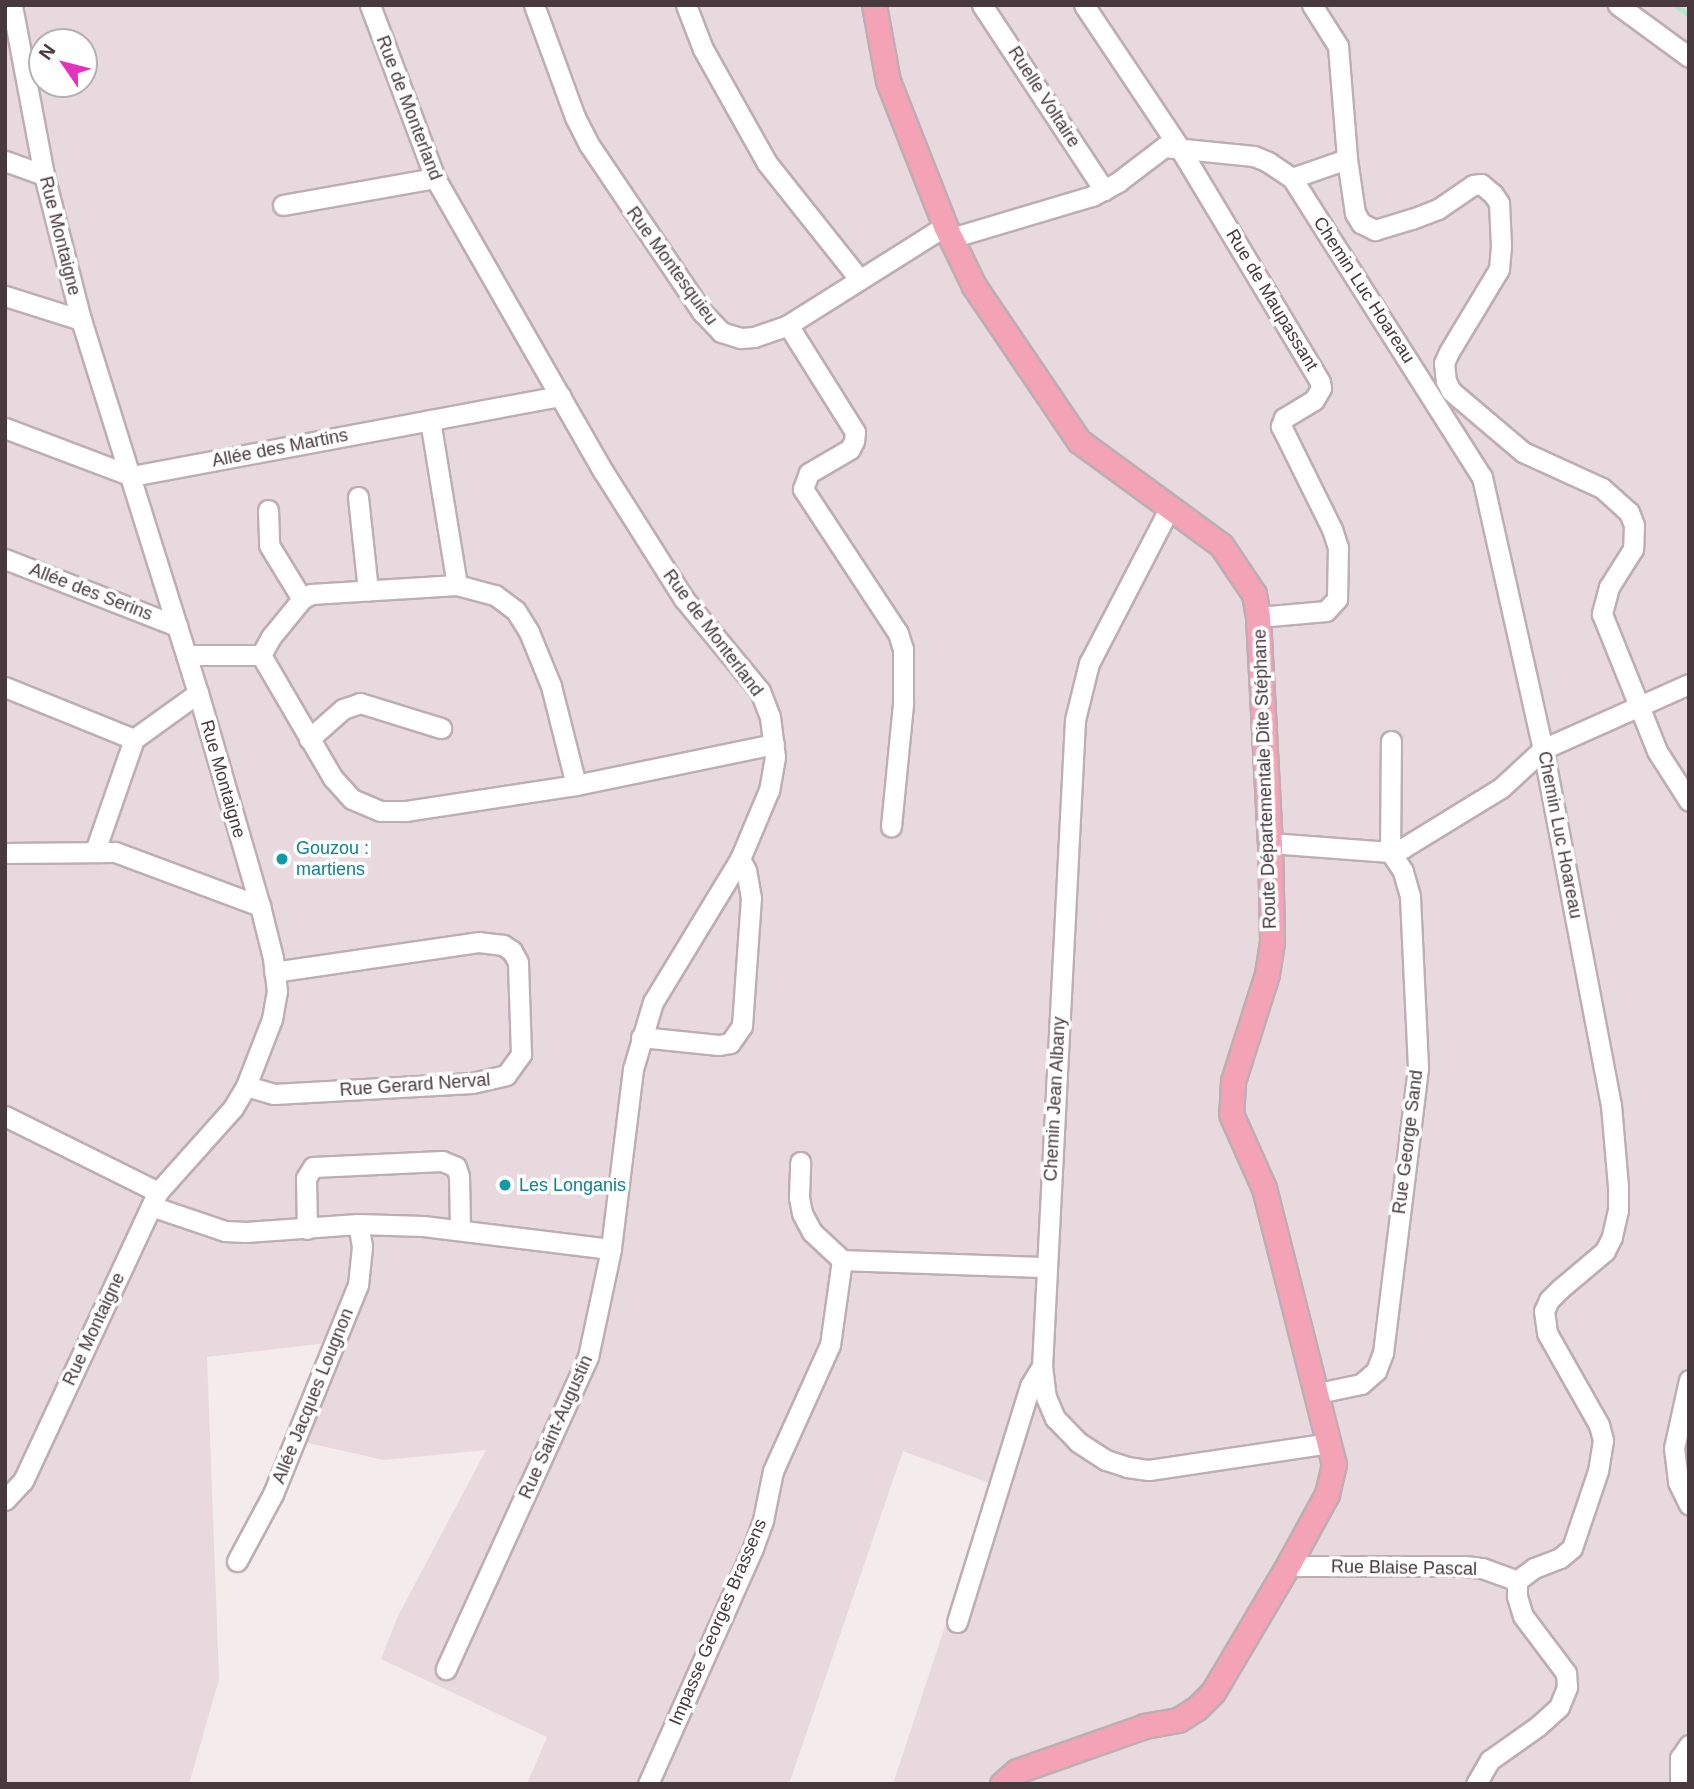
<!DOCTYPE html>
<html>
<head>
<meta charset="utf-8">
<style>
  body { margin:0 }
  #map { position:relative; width:1694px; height:1789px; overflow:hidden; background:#f4ebed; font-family:Arial,sans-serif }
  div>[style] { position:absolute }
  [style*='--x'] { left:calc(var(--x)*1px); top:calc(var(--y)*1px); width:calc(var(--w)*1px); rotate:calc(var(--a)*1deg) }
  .residential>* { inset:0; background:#e7d9dd }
  .stream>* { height:5px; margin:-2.5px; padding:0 2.5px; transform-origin:2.5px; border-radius:2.5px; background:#aee9ca }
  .roads { filter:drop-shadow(2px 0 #beaeb3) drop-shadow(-2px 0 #beaeb3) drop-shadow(0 2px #beaeb3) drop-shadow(0 -2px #beaeb3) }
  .minor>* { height:19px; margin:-9.5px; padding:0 9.5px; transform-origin:9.5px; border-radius:9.5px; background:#fff }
  .major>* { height:23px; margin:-11.5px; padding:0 11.5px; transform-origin:11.5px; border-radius:11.5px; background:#f4a3b6 }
  .dots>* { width:19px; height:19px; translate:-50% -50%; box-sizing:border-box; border:4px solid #fff; border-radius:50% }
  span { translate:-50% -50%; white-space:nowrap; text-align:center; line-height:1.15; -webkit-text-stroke:7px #fff; paint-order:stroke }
  .street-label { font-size:18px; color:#47393e }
  .culture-label { font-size:18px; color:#0d838f }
  .left { translate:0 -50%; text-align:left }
  .frame { position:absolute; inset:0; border:7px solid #47393e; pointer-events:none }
  .north { position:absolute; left:28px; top:28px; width:70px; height:70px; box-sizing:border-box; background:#fff; border:2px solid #b5b0b2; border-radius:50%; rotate:305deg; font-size:19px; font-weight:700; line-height:28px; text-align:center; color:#47393e }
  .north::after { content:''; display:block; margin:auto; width:24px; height:32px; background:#e432bf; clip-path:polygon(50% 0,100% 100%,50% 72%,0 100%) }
</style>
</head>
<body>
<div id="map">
  <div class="residential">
    <div style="clip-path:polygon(evenodd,5px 5px,1689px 5px,1689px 1784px,893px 1784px,992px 1484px,903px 1451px,789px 1784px,527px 1784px,547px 1737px,381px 1659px,398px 1616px,486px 1450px,384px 1460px,286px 1438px,327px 1343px,207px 1357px,219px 1679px,189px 1784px,5px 1784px,5px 5px,42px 42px,84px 42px,84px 84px,42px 84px,42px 42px)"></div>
  </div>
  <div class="stream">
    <div style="--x:1675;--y:5;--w:17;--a:36"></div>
  </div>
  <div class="roads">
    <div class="minor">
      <div style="--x:370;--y:5;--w:185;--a:69.4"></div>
      <div style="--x:435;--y:178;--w:338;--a:60.2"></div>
      <div style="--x:603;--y:471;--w:151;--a:57.7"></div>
      <div style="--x:684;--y:599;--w:119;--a:50.4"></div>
      <div style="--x:760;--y:691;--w:28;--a:69"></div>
      <div style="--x:770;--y:717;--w:40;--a:82.9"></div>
      <div style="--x:775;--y:757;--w:34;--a:100"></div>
      <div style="--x:769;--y:790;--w:75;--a:112.8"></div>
      <div style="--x:740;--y:859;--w:167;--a:121.3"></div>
      <div style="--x:653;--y:1002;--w:70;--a:106.6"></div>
      <div style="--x:633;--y:1069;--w:181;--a:97"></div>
      <div style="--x:611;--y:1249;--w:110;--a:102"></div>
      <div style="--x:588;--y:1357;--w:343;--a:114.5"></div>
      <div style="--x:534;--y:5;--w:119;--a:69.9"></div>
      <div style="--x:575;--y:117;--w:29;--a:63"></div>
      <div style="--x:588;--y:143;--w:204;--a:56"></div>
      <div style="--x:702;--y:312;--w:28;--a:46"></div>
      <div style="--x:721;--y:332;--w:21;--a:17"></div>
      <div style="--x:741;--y:338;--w:13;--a:-4"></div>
      <div style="--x:754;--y:337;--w:36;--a:-19"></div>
      <div style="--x:788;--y:325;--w:186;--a:-32.2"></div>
      <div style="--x:686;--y:5;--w:47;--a:68.9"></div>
      <div style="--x:703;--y:49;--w:131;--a:60.7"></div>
      <div style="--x:767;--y:163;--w:149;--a:51.5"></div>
      <div style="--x:982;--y:5;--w:222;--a:56.6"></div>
      <div style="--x:1084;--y:5;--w:171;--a:56.2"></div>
      <div style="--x:1179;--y:147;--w:274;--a:59"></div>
      <div style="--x:1320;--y:382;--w:6;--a:81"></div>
      <div style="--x:1321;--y:388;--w:14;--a:120"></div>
      <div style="--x:1314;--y:400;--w:35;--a:149"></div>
      <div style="--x:1284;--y:418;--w:9;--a:111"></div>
      <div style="--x:1281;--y:426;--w:115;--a:63.7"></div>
      <div style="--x:1332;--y:529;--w:19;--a:72"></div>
      <div style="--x:1338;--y:547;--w:52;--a:91.1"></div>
      <div style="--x:1337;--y:599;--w:16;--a:133"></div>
      <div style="--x:1326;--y:611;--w:68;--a:175"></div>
      <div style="--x:1312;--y:5;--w:49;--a:57.6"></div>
      <div style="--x:1338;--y:46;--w:113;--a:85.4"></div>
      <div style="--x:1347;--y:159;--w:55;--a:81.6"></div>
      <div style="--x:1355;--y:213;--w:12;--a:59"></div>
      <div style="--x:1361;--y:223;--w:16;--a:27"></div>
      <div style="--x:1375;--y:230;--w:39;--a:-17"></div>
      <div style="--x:1412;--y:219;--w:28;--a:-21"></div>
      <div style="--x:1438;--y:209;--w:42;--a:-34.4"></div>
      <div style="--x:1473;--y:185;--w:8;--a:-7"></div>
      <div style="--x:1481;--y:184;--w:16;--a:40"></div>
      <div style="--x:1493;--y:194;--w:11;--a:56"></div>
      <div style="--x:1499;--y:203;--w:43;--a:87.3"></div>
      <div style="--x:1501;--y:246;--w:23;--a:95"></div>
      <div style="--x:1499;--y:269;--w:97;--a:121.1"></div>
      <div style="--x:1449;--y:352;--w:12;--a:114"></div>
      <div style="--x:1444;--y:363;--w:18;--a:84"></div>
      <div style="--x:1446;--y:381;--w:11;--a:63"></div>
      <div style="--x:1451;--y:391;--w:94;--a:40.3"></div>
      <div style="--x:1523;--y:452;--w:87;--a:24.5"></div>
      <div style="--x:1602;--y:488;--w:36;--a:42"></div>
      <div style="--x:1629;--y:512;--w:14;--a:69"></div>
      <div style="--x:1634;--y:525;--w:24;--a:92"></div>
      <div style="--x:1633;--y:549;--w:45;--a:122.3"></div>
      <div style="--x:1609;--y:587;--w:28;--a:105"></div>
      <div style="--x:1602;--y:614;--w:148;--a:68.1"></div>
      <div style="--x:1657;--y:751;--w:59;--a:57.4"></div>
      <div style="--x:1618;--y:5;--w:88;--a:36.2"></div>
      <div style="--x:5;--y:161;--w:41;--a:19.7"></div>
      <div style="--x:1292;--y:178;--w:58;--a:-19.1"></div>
      <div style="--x:283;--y:205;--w:154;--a:-10.1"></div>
      <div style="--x:951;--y:238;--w:147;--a:-16.6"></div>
      <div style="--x:1092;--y:196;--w:30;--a:-28"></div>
      <div style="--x:1118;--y:182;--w:58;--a:-37.3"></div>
      <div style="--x:1164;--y:147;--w:90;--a:5.7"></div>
      <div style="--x:1254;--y:156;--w:15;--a:23"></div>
      <div style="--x:1268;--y:162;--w:29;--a:34"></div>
      <div style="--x:1292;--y:178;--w:354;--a:57.6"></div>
      <div style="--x:1482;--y:477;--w:279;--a:77.4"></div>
      <div style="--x:1543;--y:749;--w:362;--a:79.2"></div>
      <div style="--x:1611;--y:1105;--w:81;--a:85.1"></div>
      <div style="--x:1618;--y:1186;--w:24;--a:90"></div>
      <div style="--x:1618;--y:1210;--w:28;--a:103"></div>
      <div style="--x:1612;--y:1237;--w:16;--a:117"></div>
      <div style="--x:1605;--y:1251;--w:59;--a:139.8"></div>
      <div style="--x:1560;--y:1289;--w:16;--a:135"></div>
      <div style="--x:1549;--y:1300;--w:12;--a:114"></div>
      <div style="--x:1544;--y:1311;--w:22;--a:82"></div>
      <div style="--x:1547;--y:1333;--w:106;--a:60.5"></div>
      <div style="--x:1599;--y:1425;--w:16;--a:75"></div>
      <div style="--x:1603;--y:1440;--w:31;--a:99"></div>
      <div style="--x:1598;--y:1471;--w:81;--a:108.7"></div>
      <div style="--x:1572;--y:1548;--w:16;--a:140"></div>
      <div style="--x:1560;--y:1558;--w:28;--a:159"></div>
      <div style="--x:1534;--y:1568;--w:21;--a:143"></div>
      <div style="--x:5;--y:296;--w:80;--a:17.5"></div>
      <div style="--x:788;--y:325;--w:126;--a:57.9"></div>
      <div style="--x:855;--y:432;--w:9;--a:96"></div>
      <div style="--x:854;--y:441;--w:9;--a:117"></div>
      <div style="--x:850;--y:449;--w:48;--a:149.7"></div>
      <div style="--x:809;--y:473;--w:17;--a:111"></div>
      <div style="--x:803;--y:489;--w:173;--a:56.6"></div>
      <div style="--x:898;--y:633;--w:17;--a:73"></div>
      <div style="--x:903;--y:649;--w:55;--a:90"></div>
      <div style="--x:903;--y:704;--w:123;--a:95.6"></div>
      <div style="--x:430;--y:420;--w:167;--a:80.7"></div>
      <div style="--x:5;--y:428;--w:136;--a:20.7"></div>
      <div style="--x:132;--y:476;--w:436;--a:-10.6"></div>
      <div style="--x:358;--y:497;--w:94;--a:83.9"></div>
      <div style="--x:1170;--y:507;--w:176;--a:117.4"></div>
      <div style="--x:1089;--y:663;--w:59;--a:103.8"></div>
      <div style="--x:1075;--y:720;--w:647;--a:92.92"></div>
      <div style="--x:1042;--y:1366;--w:31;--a:83"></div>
      <div style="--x:1046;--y:1397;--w:23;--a:67"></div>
      <div style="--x:1055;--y:1418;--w:33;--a:46"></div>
      <div style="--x:1078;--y:1442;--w:33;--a:33"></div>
      <div style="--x:1106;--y:1460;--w:22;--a:18"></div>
      <div style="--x:1127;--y:1467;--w:22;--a:8"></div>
      <div style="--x:1149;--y:1470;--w:182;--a:-8.5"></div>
      <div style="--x:268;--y:510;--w:35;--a:88"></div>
      <div style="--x:269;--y:545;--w:63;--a:58.6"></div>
      <div style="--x:5;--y:559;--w:185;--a:21.3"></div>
      <div style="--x:186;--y:655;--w:75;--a:0"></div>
      <div style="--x:261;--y:655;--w:143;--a:59.7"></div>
      <div style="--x:333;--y:778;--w:28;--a:48"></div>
      <div style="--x:352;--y:799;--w:30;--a:23"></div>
      <div style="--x:380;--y:811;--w:26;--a:0"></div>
      <div style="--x:406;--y:811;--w:172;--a:-8.7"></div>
      <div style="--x:576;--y:785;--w:202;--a:-11.7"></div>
      <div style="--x:261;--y:655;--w:21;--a:-61"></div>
      <div style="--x:271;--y:637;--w:49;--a:-50.8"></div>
      <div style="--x:302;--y:599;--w:10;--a:-29"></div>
      <div style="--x:311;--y:594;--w:146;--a:-3.5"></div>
      <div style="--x:457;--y:585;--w:39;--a:15"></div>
      <div style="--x:495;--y:595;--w:26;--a:37"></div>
      <div style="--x:516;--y:611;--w:25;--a:58"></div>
      <div style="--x:529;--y:632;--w:58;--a:67.8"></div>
      <div style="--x:551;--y:686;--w:102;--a:75.8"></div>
      <div style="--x:5;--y:687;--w:139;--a:22"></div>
      <div style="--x:134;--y:739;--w:79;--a:-35.7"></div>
      <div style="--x:309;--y:739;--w:45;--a:-41.4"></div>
      <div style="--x:343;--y:709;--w:18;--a:-19"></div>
      <div style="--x:360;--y:703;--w:85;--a:17.2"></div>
      <div style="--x:1270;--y:843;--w:120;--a:4.3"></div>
      <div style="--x:1390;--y:852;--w:14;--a:-17"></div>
      <div style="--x:1403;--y:848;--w:115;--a:-31.5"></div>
      <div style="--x:1501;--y:788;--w:57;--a:-42.9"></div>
      <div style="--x:1543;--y:749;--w:160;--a:-24"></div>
      <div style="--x:95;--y:851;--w:119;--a:-70.8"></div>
      <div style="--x:5;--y:853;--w:110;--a:-0.5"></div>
      <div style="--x:115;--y:852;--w:155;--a:20.4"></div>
      <div style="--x:641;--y:1037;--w:78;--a:5.9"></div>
      <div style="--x:719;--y:1045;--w:11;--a:-10"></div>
      <div style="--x:730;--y:1043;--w:21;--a:-55"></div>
      <div style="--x:742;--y:1026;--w:128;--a:-86"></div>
      <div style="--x:751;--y:898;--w:28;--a:-100"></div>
      <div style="--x:746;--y:870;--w:13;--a:-119"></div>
      <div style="--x:246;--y:1086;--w:29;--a:16"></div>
      <div style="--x:274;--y:1094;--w:198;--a:-3.2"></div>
      <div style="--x:472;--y:1083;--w:35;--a:-13"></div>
      <div style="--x:506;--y:1075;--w:26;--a:-54"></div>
      <div style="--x:521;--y:1054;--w:92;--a:-91.9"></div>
      <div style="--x:518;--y:962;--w:13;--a:-119"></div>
      <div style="--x:512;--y:951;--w:11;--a:-146"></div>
      <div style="--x:503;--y:945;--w:24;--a:-173"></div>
      <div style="--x:479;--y:942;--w:207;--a:171.7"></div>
      <div style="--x:5;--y:1116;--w:171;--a:26.4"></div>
      <div style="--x:151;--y:1206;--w:78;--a:18.7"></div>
      <div style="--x:225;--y:1231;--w:21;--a:3"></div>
      <div style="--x:246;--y:1232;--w:112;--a:-4.1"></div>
      <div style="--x:358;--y:1224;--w:65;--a:1.8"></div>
      <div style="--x:423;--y:1226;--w:189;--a:7"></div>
      <div style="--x:307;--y:1229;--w:51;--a:-91.1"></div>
      <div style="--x:306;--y:1178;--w:13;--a:-58"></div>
      <div style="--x:313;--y:1167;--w:129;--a:-2.7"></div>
      <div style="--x:442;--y:1161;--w:15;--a:23"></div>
      <div style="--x:456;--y:1167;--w:9;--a:72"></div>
      <div style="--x:459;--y:1176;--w:54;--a:88.9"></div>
      <div style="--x:842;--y:1260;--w:205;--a:2"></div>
      <div style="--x:1689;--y:1380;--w:70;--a:102.4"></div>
      <div style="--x:1674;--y:1448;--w:34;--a:83"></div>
      <div style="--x:1678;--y:1482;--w:25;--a:64"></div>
      <div style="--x:1318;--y:1393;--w:44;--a:-11.8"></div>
      <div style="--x:1361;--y:1384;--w:20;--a:-41"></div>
      <div style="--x:1376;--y:1371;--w:19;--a:-69"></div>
      <div style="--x:1383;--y:1353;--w:288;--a:-83"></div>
      <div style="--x:1418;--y:1067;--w:171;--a:-92.7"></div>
      <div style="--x:1410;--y:896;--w:26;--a:-106"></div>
      <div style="--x:1403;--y:871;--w:23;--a:-124"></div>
      <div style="--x:1390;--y:852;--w:111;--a:-89.5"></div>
      <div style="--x:5;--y:1500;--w:26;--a:-47"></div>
      <div style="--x:23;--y:1481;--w:319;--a:-65"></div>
      <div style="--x:158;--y:1192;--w:113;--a:-48.2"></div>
      <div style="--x:233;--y:1108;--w:26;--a:-59"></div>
      <div style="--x:246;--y:1086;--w:72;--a:-68.8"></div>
      <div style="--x:272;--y:1019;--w:28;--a:-80"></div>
      <div style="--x:277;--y:991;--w:33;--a:-97"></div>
      <div style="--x:273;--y:958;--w:54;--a:-104"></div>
      <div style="--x:260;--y:906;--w:222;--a:-106.2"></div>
      <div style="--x:198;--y:693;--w:391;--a:-107.4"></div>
      <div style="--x:81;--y:320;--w:150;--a:-104.3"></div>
      <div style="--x:44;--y:175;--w:173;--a:-100.7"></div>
      <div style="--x:237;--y:1561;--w:76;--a:-61.8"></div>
      <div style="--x:273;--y:1494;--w:226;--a:-67.9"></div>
      <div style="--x:358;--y:1285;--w:39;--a:-84"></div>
      <div style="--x:362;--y:1246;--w:22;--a:-100"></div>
      <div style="--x:1290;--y:1562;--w:11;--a:22"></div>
      <div style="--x:1300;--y:1566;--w:165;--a:0"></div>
      <div style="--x:1465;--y:1566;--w:17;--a:7"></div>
      <div style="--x:1482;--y:1568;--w:37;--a:20"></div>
      <div style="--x:957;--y:1622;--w:247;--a:-72.8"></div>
      <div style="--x:1030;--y:1386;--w:23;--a:-59"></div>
      <div style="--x:648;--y:1784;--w:258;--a:-66"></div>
      <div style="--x:753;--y:1548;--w:30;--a:-70"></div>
      <div style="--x:763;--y:1520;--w:50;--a:-78.5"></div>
      <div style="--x:773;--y:1471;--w:138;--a:-65.7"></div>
      <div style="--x:830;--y:1345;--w:86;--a:-82"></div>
      <div style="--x:842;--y:1260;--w:41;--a:-137"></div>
      <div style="--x:812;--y:1232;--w:21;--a:-118"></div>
      <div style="--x:802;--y:1213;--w:16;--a:-101"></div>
      <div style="--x:799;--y:1197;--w:35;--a:-88"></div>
      <div style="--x:1476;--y:1784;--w:28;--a:-60"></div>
      <div style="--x:1490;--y:1760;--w:59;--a:-35.3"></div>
      <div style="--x:1538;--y:1726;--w:28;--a:-42"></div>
      <div style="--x:1559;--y:1707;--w:22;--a:-68"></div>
      <div style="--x:1567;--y:1687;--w:14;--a:-94"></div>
      <div style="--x:1566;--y:1673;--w:71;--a:-127"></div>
      <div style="--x:1523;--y:1616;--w:21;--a:-107"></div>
      <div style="--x:1517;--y:1596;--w:15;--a:-90"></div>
      <div style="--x:1684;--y:1784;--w:6;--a:-129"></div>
      <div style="--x:1680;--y:1779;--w:21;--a:-90"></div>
      <div style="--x:1680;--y:1758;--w:16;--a:-55"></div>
    </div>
    <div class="major">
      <div style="--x:874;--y:5;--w:77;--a:79.6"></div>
      <div style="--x:888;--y:81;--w:156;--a:68.5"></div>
      <div style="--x:945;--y:226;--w:67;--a:64.2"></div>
      <div style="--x:974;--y:286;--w:187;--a:55.9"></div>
      <div style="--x:1079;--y:441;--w:176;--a:36.2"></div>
      <div style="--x:1221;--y:545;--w:59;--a:56"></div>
      <div style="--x:1254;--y:594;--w:23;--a:80"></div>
      <div style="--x:1258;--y:617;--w:226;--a:87"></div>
      <div style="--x:1270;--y:843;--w:99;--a:88.8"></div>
      <div style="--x:1272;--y:942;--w:32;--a:99"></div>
      <div style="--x:1267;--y:974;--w:112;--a:107.6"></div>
      <div style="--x:1233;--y:1081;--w:33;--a:93"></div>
      <div style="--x:1231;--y:1114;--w:81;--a:66"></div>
      <div style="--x:1264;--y:1188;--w:285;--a:75.8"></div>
      <div style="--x:1334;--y:1464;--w:31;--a:103"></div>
      <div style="--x:1327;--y:1494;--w:77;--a:118.6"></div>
      <div style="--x:1290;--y:1562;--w:151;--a:120.6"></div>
      <div style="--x:1213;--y:1692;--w:23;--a:135"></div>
      <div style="--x:1197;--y:1708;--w:22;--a:148"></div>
      <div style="--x:1178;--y:1720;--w:34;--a:170"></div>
      <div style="--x:1145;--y:1726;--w:136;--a:160.6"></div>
      <div style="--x:1017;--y:1771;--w:20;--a:139"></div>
    </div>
  </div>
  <div class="dots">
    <div style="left:282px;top:859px;background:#0f9aa8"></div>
    <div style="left:505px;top:1185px;background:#0f9aa8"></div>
  </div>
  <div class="street-label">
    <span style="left:1044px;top:97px;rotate:57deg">Ruelle Voltaire</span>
    <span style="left:409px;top:108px;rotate:69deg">Rue de Monterland</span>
    <span style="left:60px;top:236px;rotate:76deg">Rue Montaigne</span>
    <span style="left:672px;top:266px;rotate:54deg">Rue Montesquieu</span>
    <span style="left:1364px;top:290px;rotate:57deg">Chemin Luc Hoareau</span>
    <span style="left:1272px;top:300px;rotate:59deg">Rue de Maupassant</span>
    <span style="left:280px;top:448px;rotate:-11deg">Allée des Martins</span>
    <span style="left:91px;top:592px;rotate:21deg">Allée des Serins</span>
    <span style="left:713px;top:633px;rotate:53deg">Rue de Monterland</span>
    <span style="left:223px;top:779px;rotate:74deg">Rue Montaigne</span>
    <span style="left:1265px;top:779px;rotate:-92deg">Route Départementale Dite Stéphane</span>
    <span style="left:1560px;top:835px;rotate:79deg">Chemin Luc Hoareau</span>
    <span style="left:415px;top:1085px;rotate:-4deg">Rue Gerard Nerval</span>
    <span style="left:1055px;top:1099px;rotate:-87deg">Chemin Jean Albany</span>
    <span style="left:1408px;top:1142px;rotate:-83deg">Rue George Sand</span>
    <span style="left:94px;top:1329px;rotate:-65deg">Rue Montaigne</span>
    <span style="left:313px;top:1396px;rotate:-68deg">Allée Jacques Lougnon</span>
    <span style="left:556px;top:1427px;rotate:-66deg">Rue Saint-Augustin</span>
    <span style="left:1404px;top:1568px;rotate:1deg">Rue Blaise Pascal</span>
    <span style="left:718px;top:1622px;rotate:-67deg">Impasse Georges Brassens</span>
  </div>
  <div class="culture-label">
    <span class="left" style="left:296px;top:859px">Gouzou :<br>martiens</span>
    <span class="left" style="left:519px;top:1185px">Les Longanis</span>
  </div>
  <div class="frame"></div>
  <div class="north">N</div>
</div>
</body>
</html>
